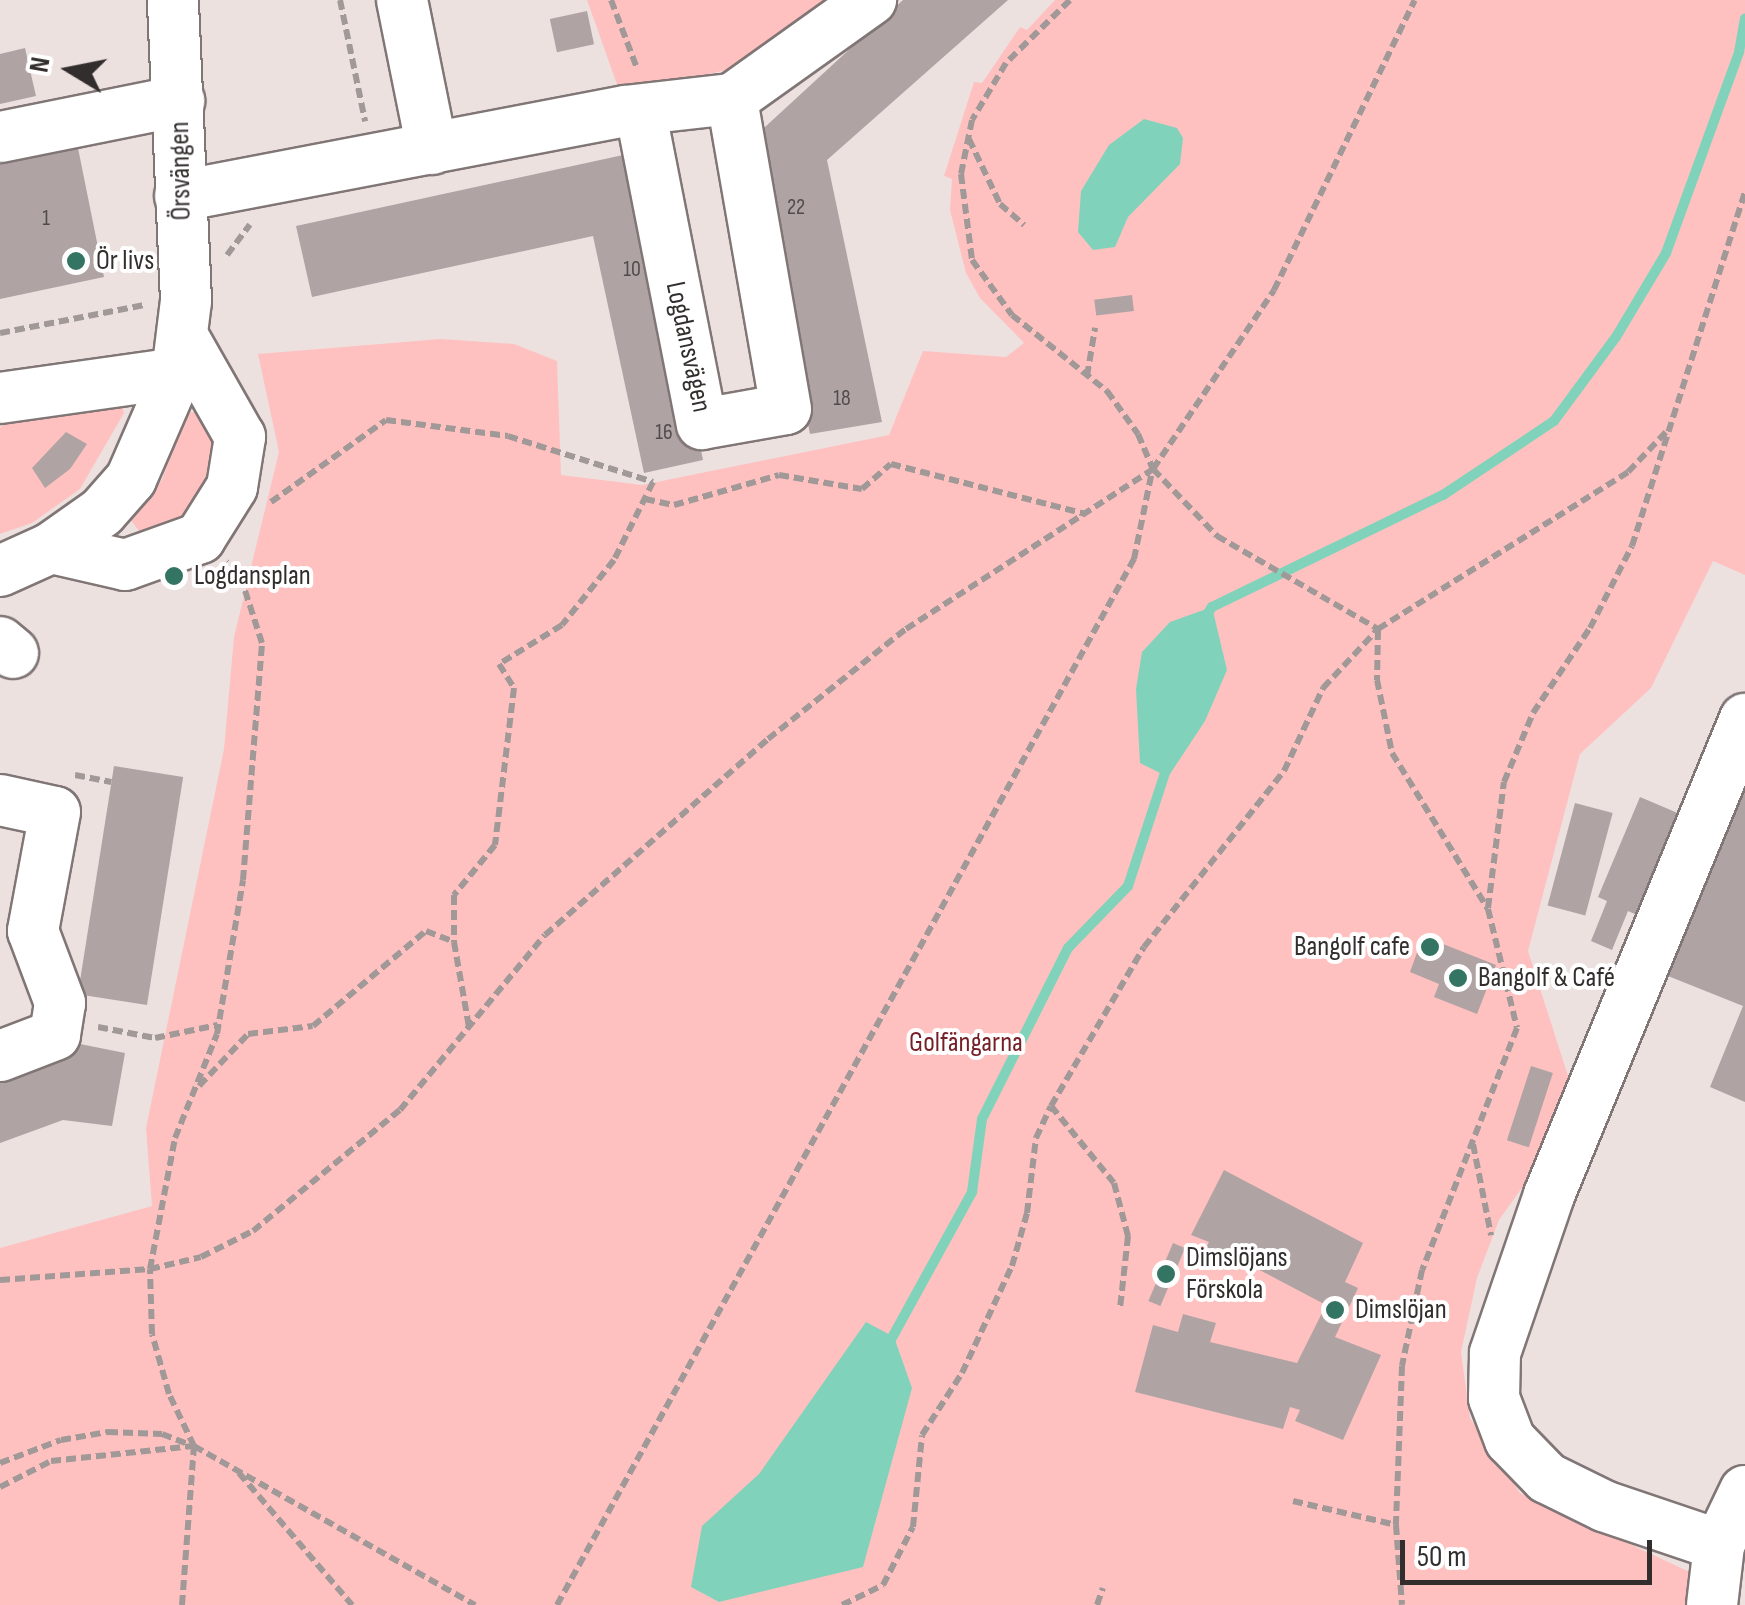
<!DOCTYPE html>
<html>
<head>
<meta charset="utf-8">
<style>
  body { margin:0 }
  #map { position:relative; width:1745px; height:1605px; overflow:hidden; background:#ede1e0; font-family:"Sofia Sans Condensed",sans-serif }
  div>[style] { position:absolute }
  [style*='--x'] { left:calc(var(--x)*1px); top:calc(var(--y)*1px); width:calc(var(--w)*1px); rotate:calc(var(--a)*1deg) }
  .green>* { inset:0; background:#fec1c0 }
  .water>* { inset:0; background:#80d3ba }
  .stream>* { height:10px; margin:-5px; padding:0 5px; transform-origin:5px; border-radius:5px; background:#80d3ba }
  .building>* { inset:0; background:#afa3a3; transform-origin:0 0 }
  .path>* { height:6px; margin-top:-3px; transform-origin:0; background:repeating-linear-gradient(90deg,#a19898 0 10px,transparent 0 15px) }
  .roads { filter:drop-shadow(2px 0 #817676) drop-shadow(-2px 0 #817676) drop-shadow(0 2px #817676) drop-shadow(0 -2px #817676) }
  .minor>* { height:50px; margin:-25px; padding:0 25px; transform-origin:25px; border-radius:25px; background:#fff }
  .dots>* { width:28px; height:28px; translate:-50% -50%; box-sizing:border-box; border:5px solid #fff; border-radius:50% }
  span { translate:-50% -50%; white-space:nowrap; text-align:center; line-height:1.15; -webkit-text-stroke:8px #fff; paint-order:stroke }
  .number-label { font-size:22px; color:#524b4b }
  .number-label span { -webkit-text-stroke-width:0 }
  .street-label { font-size:28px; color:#332e2e }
  .poi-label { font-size:28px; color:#332e2e }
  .left { translate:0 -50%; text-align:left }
  .right { translate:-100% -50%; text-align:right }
  .park-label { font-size:28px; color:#751f27 }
  .north { position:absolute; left:20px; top:20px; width:100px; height:100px; -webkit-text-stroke:8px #fff; paint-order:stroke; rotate:280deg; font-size:28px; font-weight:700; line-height:40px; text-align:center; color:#332e2e }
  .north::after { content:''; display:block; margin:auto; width:35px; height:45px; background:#332e2e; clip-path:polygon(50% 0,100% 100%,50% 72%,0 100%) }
  .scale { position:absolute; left:1400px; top:1540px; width:252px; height:45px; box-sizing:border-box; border:5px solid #332e2e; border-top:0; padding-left:12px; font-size:30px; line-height:35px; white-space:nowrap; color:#332e2e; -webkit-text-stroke:8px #fff; paint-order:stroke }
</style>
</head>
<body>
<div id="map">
  <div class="green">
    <div style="clip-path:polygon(587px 0,839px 0,727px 70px,620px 93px)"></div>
    <div style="clip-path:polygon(1055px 0,1745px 0,1745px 575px,1713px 561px,1651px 688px,1580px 754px,1528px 951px,1569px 1079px,1524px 1185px,1499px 1220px,1477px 1278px,1461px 1352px,1470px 1418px,1520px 1493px,1692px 1573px,1694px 1605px,0 1605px,0 1248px,152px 1206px,146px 1128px,224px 749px,234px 637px,279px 452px,258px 354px,441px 339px,514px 344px,557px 361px,561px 475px,642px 485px,889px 435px,923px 351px,1006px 357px,1024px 343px,980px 298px,966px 273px,950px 210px,952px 179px,944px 176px,974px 82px,982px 83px,1020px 27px,1027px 30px)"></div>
    <div style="clip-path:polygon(120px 394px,124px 413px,80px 489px,32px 523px,0 534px,0 428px,8px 418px)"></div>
    <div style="clip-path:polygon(202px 411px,217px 437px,215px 464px,196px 508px,174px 526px,139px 531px,130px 519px,162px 480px,185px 413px)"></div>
  </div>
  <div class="water">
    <div style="clip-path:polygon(1144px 119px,1177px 128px,1183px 138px,1180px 164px,1128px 217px,1115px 247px,1093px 250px,1078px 232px,1081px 191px,1109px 145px)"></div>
    <div style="clip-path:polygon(1212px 607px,1227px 670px,1205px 721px,1168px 777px,1140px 763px,1136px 689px,1142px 652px,1170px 622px)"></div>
    <div style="clip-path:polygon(866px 1322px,894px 1337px,912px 1388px,863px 1567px,719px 1602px,691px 1587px,702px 1526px,759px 1474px)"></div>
  </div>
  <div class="stream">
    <div style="--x:1205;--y:618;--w:13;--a:-58"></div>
    <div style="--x:1212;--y:607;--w:257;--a:-25.9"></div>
    <div style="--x:1443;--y:495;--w:133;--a:-33.7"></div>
    <div style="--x:1554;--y:421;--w:104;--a:-53.6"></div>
    <div style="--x:1616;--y:337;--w:98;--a:-59.2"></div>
    <div style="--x:1666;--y:253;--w:214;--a:-70"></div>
    <div style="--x:1739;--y:52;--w:34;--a:-80"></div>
    <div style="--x:888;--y:1345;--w:175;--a:-61.2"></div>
    <div style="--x:972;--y:1192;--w:74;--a:-82.2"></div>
    <div style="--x:982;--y:1119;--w:191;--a:-63.3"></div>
    <div style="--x:1068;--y:948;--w:86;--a:-45.9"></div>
    <div style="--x:1128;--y:886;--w:125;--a:-71.9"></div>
  </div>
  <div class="building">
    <div style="clip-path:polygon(903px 0,1008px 0,827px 160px,882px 422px,810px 434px,751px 140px)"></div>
    <div style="left:587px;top:11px;width:34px;height:38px;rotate:78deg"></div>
    <div style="clip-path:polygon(25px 48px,36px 96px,0 104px,0 54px)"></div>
    <div style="clip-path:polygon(77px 143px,104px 277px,0 299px,0 160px)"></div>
    <div style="clip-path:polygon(637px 152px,703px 460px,644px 473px,593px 236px,312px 297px,296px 226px)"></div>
    <div style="left:1132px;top:295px;width:16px;height:38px;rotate:83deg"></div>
    <div style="clip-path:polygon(66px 432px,87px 444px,70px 469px,45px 488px,32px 468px)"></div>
    <div style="left:114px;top:766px;width:70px;height:231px;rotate:9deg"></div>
    <div style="clip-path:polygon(1745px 786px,1745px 1102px,1710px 1087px,1743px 1006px,1668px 976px)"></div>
    <div style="clip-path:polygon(1640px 797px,1680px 814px,1637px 915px,1628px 911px,1612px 950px,1591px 941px,1607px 901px,1598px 897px)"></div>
    <div style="left:1575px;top:803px;width:39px;height:106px;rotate:15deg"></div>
    <div style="clip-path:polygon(1423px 936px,1496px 965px,1477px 1014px,1434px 997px,1439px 984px,1410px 972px)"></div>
    <div style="clip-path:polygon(65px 1041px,125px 1053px,112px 1126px,63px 1120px,0 1143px,0 1066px)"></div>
    <div style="left:1531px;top:1066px;width:23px;height:78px;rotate:18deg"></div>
    <div style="clip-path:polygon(1224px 1170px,1363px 1243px,1345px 1282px,1358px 1288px,1335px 1337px,1381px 1355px,1343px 1440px,1295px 1421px,1300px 1410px,1290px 1407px,1283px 1429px,1135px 1392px,1153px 1325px,1178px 1332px,1183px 1314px,1216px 1323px,1210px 1342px,1297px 1363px,1326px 1305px,1231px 1255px,1226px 1264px,1203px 1254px,1209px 1242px,1191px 1235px)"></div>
    <div style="left:1173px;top:1243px;width:13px;height:63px;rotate:23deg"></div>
  </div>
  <div class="path">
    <div style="--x:340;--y:0;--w:124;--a:78.3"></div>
    <div style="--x:611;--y:0;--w:73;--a:69.1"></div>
    <div style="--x:1070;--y:0;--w:90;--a:135.5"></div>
    <div style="--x:1006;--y:63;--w:66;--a:120.8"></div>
    <div style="--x:972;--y:120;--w:55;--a:101.5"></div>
    <div style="--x:961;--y:174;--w:87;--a:82.7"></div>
    <div style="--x:972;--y:260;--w:68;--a:54"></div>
    <div style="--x:1012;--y:315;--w:122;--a:38.7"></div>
    <div style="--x:1107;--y:391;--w:53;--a:54.2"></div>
    <div style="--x:1138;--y:434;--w:38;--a:67"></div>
    <div style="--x:1153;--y:469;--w:93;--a:46.3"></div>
    <div style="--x:1217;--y:536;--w:186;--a:30"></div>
    <div style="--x:969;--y:139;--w:72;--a:64.5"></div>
    <div style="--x:1000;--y:204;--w:32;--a:41"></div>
    <div style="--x:227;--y:255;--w:38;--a:-53"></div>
    <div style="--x:0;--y:333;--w:147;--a:-11"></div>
    <div style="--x:1087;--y:376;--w:49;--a:-80.5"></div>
    <div style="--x:645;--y:499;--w:30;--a:12"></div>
    <div style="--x:674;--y:505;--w:109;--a:-15.9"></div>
    <div style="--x:779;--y:475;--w:84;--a:9.6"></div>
    <div style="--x:862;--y:489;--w:38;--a:-41"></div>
    <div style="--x:891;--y:464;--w:201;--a:14.4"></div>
    <div style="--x:271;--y:502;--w:141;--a:-35.5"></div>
    <div style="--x:386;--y:420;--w:123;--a:7.5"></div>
    <div style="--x:508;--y:436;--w:152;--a:17.6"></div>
    <div style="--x:653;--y:482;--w:87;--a:116.6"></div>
    <div style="--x:614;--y:560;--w:83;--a:128.7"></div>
    <div style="--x:562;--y:625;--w:74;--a:148.2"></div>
    <div style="--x:499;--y:664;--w:28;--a:58"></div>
    <div style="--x:514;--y:688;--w:158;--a:96.9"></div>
    <div style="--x:495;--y:845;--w:65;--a:129.4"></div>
    <div style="--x:454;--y:895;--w:47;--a:90"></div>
    <div style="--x:1378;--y:630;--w:50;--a:91.1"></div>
    <div style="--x:1377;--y:680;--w:75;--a:78.4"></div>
    <div style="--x:1392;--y:753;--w:183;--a:58.4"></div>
    <div style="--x:1488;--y:909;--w:122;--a:76.3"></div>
    <div style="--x:1517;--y:1028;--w:260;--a:111.4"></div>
    <div style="--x:1422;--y:1270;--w:98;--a:101.8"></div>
    <div style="--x:1402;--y:1366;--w:159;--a:92.2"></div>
    <div style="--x:1396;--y:1525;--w:80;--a:85.7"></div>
    <div style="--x:75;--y:775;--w:37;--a:11"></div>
    <div style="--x:1488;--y:908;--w:127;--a:-82.8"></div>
    <div style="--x:1504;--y:782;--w:75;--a:-67.2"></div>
    <div style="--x:1533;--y:713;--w:102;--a:-56.2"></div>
    <div style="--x:1590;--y:628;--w:92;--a:-62.9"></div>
    <div style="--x:1632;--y:546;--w:373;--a:-72.3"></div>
    <div style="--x:98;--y:1027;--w:58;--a:10.9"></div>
    <div style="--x:155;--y:1038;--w:64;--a:-11.7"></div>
    <div style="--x:199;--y:1086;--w:71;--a:-46.7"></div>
    <div style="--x:248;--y:1034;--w:65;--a:-7"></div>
    <div style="--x:313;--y:1026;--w:148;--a:-40.1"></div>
    <div style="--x:426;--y:931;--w:30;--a:21"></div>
    <div style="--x:454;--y:942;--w:86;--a:80"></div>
    <div style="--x:1051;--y:1106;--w:99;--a:50.7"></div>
    <div style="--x:1114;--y:1183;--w:55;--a:75.2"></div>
    <div style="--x:1128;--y:1236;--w:73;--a:96.3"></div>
    <div style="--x:1473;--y:1144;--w:93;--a:78.8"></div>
    <div style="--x:0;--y:1280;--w:150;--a:-4.2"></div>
    <div style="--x:150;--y:1269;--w:52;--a:-13.2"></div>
    <div style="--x:201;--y:1257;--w:58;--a:-26.6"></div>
    <div style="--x:253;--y:1231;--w:190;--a:-39.5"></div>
    <div style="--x:400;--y:1110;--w:227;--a:-50.4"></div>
    <div style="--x:545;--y:935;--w:297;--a:-41.3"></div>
    <div style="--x:768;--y:739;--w:176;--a:-38.6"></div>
    <div style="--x:906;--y:629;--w:294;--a:-32.9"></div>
    <div style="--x:1153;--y:469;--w:216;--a:-55.9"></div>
    <div style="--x:1274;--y:290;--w:322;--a:-64.1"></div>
    <div style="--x:0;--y:1463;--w:65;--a:-20.7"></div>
    <div style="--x:61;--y:1440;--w:48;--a:-9.7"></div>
    <div style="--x:108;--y:1432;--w:54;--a:2.1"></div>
    <div style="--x:162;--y:1434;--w:34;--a:21"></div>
    <div style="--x:194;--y:1446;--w:323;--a:29.5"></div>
    <div style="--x:239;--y:1473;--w:174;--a:49.4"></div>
    <div style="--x:0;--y:1487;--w:57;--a:-27"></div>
    <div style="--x:51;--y:1461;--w:143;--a:-6"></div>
    <div style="--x:1293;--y:1501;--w:106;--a:13.1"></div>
    <div style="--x:182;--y:1605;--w:159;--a:-85.7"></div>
    <div style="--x:194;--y:1446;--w:58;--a:-115.7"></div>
    <div style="--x:169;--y:1394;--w:62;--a:-105.8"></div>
    <div style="--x:152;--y:1334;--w:65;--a:-91.8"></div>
    <div style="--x:150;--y:1269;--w:133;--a:-79.2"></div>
    <div style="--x:175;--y:1138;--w:112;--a:-68"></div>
    <div style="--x:217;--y:1034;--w:156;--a:-80.4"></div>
    <div style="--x:243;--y:880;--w:238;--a:-85.4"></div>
    <div style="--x:262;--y:643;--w:75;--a:-107.9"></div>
    <div style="--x:239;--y:572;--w:16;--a:-140"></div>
    <div style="--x:557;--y:1605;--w:1195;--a:-61.12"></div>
    <div style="--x:1134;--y:559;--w:90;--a:-78.4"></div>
    <div style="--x:842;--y:1605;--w:46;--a:-26"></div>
    <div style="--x:883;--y:1585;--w:65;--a:-62.7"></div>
    <div style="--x:913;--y:1527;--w:92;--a:-84.4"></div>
    <div style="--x:922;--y:1435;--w:74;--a:-57.2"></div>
    <div style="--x:962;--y:1373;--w:118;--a:-65"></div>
    <div style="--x:1012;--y:1266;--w:55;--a:-74.2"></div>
    <div style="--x:1027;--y:1213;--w:76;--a:-83.2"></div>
    <div style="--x:1036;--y:1138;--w:35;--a:-65"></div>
    <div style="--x:1051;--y:1106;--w:184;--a:-59.7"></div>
    <div style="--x:1144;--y:947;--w:225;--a:-51.5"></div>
    <div style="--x:1284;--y:771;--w:92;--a:-64.8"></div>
    <div style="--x:1323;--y:688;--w:81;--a:-47"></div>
    <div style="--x:1378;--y:629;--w:295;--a:-32.1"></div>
    <div style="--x:1628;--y:472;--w:55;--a:-46.5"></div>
    <div style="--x:1097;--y:1605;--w:18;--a:-71"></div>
  </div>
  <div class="roads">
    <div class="minor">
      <div style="--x:402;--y:0;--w:152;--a:78.6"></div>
      <div style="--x:641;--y:114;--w:316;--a:78.9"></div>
      <div style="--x:702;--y:424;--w:85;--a:-10.1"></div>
      <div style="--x:786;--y:409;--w:315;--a:-99.9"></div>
      <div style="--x:0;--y:137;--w:183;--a:-11.4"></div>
      <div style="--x:180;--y:196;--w:453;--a:-10.8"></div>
      <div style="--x:625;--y:111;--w:108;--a:-6.4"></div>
      <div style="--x:732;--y:99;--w:171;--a:-35.5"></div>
      <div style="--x:0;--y:398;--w:179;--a:-8"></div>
      <div style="--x:51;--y:548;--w:76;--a:12.9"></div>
      <div style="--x:125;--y:565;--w:80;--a:-19.8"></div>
      <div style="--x:200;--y:538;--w:60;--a:-57.9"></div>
      <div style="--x:232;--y:487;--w:51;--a:-80.9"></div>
      <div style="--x:240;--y:437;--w:109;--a:-119.6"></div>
      <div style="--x:0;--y:571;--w:56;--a:-24.3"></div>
      <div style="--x:51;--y:548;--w:62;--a:-35.2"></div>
      <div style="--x:102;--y:512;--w:44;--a:-48.7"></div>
      <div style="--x:131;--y:479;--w:116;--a:-66.5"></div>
      <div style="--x:177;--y:373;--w:73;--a:-82.9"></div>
      <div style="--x:186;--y:301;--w:301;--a:-92.5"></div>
      <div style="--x:0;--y:642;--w:17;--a:40"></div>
      <div style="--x:0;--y:800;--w:56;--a:12.3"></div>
      <div style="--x:55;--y:812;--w:121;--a:100.5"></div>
      <div style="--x:33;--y:931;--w:77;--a:69.4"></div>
      <div style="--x:60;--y:1003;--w:32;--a:99"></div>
      <div style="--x:55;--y:1035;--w:59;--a:159.1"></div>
      <div style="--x:1719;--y:1545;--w:121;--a:-161.3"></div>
      <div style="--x:1604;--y:1506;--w:64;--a:-153.8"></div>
      <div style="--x:1547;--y:1478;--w:53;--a:-134.2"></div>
      <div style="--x:1510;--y:1440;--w:45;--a:-110.9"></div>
      <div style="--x:1494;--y:1398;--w:45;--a:-88.7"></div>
      <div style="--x:1495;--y:1353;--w:167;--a:-71.1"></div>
      <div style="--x:1549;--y:1195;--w:515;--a:-67.62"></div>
      <div style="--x:1712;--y:1605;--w:60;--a:-83.3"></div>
      <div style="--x:1719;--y:1545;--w:60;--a:-64.3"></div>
    </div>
  </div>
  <div class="dots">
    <div style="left:76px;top:261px;background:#347462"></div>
    <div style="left:174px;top:576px;background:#347462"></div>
    <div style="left:1430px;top:947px;background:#347462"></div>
    <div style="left:1458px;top:978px;background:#347462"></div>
    <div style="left:1166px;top:1274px;background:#347462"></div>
    <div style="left:1335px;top:1310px;background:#347462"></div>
  </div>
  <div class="number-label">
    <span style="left:796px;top:208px">22</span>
    <span style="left:46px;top:219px">1</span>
    <span style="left:632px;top:270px">10</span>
    <span style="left:842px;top:399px">18</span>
    <span style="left:664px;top:433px">16</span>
  </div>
  <div class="street-label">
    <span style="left:181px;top:171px;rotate:-91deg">Örsvängen</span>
    <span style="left:688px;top:347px;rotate:78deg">Logdansvägen</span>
  </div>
  <div class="poi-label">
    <span class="left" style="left:96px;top:261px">Ör livs</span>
    <span class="left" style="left:194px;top:576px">Logdansplan</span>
    <span class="right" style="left:1410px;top:947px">Bangolf cafe</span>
    <span class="left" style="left:1478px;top:978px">Bangolf &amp; Café</span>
    <span class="left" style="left:1186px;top:1274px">Dimslöjans<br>Förskola</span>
    <span class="left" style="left:1355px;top:1310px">Dimslöjan</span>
  </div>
  <div class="park-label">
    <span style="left:966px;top:1043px">Golfängarna</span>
  </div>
  <div class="north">N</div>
  <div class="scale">50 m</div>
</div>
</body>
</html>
